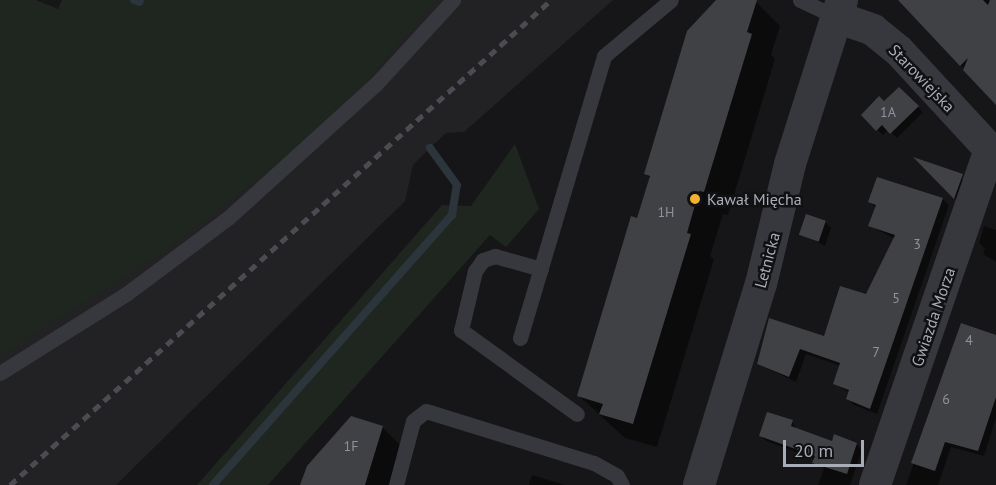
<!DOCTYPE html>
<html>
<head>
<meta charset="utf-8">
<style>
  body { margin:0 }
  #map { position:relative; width:996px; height:485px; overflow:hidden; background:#161618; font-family:"PT Sans",sans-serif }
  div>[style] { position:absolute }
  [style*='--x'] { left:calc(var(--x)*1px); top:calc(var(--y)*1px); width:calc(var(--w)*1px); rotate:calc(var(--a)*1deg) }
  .built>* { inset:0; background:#222225 }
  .green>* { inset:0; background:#1e261f }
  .shadow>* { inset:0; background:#0007 }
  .stream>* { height:8px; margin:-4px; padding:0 4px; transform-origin:4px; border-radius:4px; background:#2c353c }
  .building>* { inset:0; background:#404145; transform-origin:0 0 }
  .service>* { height:15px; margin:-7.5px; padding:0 7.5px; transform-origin:7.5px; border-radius:7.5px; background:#37383d }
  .minor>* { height:32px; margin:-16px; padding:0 16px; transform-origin:16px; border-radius:16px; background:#37383d }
  .rail>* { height:4.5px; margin-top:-2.25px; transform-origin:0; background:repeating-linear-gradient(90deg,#4a4c52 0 8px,transparent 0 14px) }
  .dots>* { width:16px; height:16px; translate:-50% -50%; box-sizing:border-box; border:3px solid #111113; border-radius:50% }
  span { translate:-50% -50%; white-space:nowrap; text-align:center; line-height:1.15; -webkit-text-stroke:5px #111113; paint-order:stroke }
  .number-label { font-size:14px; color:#8e929b }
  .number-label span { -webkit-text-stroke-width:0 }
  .street-label { font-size:16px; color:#a8adb8 }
  .poi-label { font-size:16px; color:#a8adb8 }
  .left { translate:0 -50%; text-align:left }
  .scale { position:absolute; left:783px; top:440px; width:81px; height:27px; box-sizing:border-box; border:3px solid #a8adb8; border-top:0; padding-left:8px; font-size:18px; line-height:21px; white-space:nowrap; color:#a8adb8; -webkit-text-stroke:4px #111113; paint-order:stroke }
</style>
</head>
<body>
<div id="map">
  <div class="built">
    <div style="clip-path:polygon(234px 0,613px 0,464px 132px,446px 133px,430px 148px,413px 165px,405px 201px,116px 485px,0 485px,0 249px)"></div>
  </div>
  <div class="green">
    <div style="clip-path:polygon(0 0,36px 0,58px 9px,62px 0,435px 0,367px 81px,283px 159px,164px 252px,0 356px)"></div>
    <div style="clip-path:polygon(515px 144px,539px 209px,506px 247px,490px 235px,268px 485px,197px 485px,442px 205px,471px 206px)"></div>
  </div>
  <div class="shadow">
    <div style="clip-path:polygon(718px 0,756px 2px,780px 26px,771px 55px,775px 59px,728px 215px,723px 214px,710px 256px,714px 259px,657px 447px,625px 438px,578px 395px,651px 179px,645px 173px)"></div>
    <div style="clip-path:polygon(907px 0,996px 0,996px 103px,904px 5px)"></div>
    <div style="clip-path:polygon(899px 89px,923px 112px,897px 138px,888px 130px,883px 135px,863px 115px,884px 103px)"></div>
    <div style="clip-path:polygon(919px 160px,967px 181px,960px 203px,955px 198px)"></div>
    <div style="clip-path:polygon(943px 199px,949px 205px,877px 414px,854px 405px,848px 399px,850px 393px,835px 384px,841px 366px,806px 354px,796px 382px,758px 364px,825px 338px,867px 296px,895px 239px,870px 226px,876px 208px,870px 202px)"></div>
    <div style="clip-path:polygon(825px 222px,831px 228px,825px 246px,801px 234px)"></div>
    <div style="clip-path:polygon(984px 226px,996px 230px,996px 262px,983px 254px,985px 249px,979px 243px)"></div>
    <div style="clip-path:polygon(962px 325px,996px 336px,996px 418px,984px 456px,951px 447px,938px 485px,906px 485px)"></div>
    <div style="clip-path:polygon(792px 422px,797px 430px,832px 442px,856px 444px,862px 450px,850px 485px,818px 485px,824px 469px,815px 459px,766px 441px,761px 436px)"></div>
    <div style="clip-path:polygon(382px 427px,407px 452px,396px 485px,302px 485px)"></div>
    <div style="clip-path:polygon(532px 475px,565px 485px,529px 485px)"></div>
  </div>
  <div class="stream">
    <div style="--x:134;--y:0;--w:6;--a:18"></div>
    <div style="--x:213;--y:485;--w:361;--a:-48.5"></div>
    <div style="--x:452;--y:215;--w:30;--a:-81"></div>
    <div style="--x:457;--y:185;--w:46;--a:-126.1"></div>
  </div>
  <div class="building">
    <div style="clip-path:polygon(716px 0,757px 0,747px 32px,752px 34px,704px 192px,699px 191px,687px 233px,691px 234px,633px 424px,599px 414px,603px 404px,577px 396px,631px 216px,637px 218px,650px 176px,644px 174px,687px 31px)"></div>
    <div style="clip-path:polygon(898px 0,983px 0,988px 5px,990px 0,996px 0,996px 105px,963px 70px,968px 58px,960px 66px)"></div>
    <div style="clip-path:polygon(899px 87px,919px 106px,890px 134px,882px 125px,876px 131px,861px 115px,879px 96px,884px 101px)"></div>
    <div style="clip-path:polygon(913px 157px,963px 174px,954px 199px)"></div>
    <div style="clip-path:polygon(877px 177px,943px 198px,870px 409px,846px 399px,849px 390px,833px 384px,840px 363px,800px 349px,789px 377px,757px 364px,769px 318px,824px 336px,840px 286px,866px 294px,895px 235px,868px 226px,876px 205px,868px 202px)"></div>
    <div style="left:806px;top:214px;width:21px;height:22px;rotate:19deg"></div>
    <div style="clip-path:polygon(961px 323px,996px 335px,996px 397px,978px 451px,945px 442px,935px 471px,911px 463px)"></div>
    <div style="clip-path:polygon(767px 412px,793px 420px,791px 426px,832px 441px,834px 434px,857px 443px,847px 474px,812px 463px,815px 456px,759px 436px)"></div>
    <div style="clip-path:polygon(351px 416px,383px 426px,365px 485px,300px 485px,307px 466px)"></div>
  </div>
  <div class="service">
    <div style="--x:800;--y:0;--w:40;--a:25"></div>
    <div style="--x:541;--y:269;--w:48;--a:-164.2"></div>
    <div style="--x:495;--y:256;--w:13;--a:162"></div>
    <div style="--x:483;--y:260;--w:14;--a:126"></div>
    <div style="--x:475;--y:271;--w:61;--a:103.3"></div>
    <div style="--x:461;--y:330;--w:143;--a:35.9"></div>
    <div style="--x:520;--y:338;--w:294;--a:-73.4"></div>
    <div style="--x:604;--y:56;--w:87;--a:-39.9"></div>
    <div style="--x:0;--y:373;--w:149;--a:-32.1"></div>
    <div style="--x:126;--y:294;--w:127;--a:-36.7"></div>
    <div style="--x:228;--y:218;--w:200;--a:-42.2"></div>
    <div style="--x:376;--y:84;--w:114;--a:-47.5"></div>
    <div style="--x:396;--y:485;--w:66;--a:-75.1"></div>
    <div style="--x:413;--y:421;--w:16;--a:-38"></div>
    <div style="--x:426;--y:411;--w:176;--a:17.2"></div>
    <div style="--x:594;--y:463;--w:26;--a:29"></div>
    <div style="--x:617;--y:476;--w:10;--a:61"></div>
  </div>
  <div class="minor">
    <div style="--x:836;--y:17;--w:39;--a:19"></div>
    <div style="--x:873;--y:30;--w:33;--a:39"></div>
    <div style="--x:899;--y:51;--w:143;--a:47.3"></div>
    <div style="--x:699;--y:485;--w:210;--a:-72.9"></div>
    <div style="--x:761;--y:284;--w:123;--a:-76.4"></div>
    <div style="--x:790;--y:164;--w:172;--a:-72.4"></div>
    <div style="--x:875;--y:485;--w:354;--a:-71.1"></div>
  </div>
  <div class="rail">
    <div style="--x:10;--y:485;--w:727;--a:-41.88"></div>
  </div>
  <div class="dots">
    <div style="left:695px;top:199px;background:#f2b134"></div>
  </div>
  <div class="number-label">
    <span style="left:888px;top:112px">1A</span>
    <span style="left:666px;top:212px">1H</span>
    <span style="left:917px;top:244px">3</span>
    <span style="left:896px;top:298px">5</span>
    <span style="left:969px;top:340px">4</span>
    <span style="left:876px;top:352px">7</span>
    <span style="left:946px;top:399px">6</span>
    <span style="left:351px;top:446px">1F</span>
  </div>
  <div class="street-label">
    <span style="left:922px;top:78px;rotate:46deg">Starowiejska</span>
    <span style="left:767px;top:260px;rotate:-75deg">Letnicka</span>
    <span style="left:933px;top:317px;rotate:-71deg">Gwiazda Morza</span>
  </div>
  <div class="poi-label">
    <span class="left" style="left:707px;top:199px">Kawał Mięcha</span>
  </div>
  <div class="scale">20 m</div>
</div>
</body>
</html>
